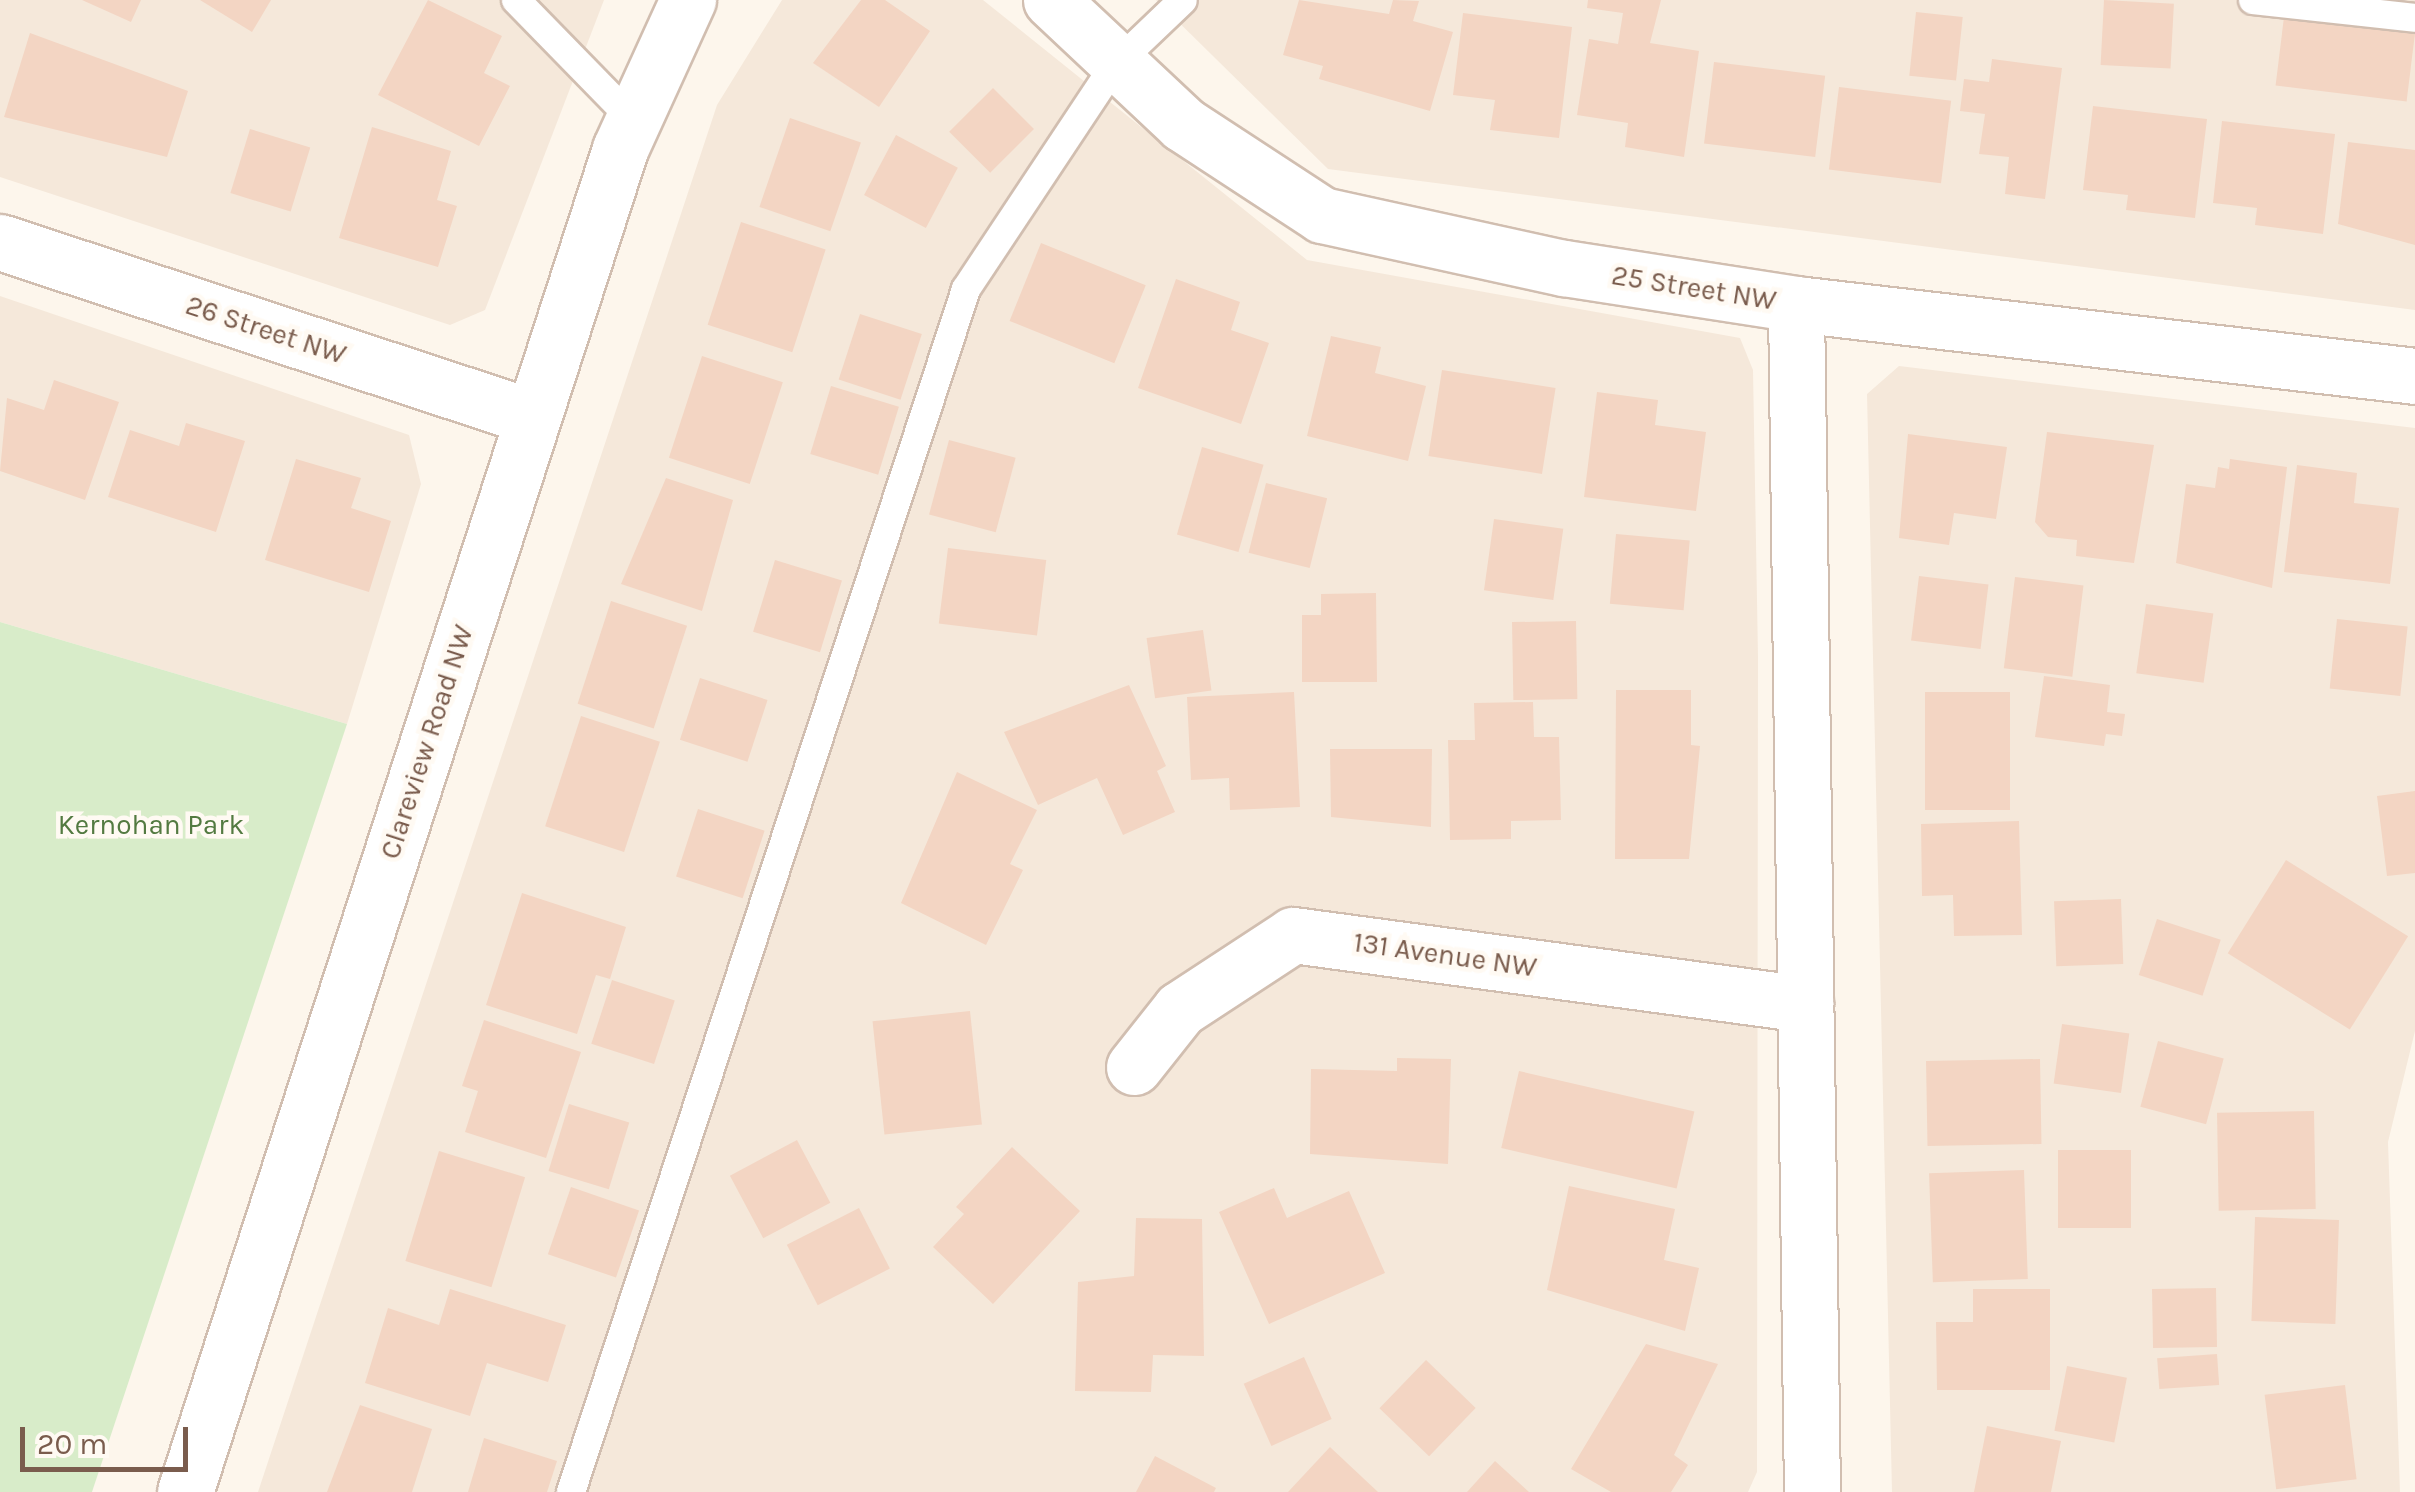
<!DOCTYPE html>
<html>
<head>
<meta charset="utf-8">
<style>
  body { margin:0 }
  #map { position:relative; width:2415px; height:1492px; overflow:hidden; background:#fdf6ec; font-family:Karla,sans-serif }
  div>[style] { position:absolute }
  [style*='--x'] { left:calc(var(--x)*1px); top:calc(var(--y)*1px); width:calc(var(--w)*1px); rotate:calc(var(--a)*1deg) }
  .residential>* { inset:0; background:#f5e8da }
  .green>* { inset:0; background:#d8ecc9 }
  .building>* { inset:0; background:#f3d5c3; transform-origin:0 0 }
  .roads { filter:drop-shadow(2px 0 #d1beb0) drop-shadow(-2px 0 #d1beb0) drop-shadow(0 2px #d1beb0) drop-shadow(0 -2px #d1beb0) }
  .service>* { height:28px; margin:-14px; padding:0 14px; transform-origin:14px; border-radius:14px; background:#fff }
  .minor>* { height:55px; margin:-27.5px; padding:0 27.5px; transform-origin:27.5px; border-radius:27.5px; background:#fff }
  .tertiary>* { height:55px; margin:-27.5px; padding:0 27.5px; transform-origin:27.5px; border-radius:27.5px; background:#fff }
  span { translate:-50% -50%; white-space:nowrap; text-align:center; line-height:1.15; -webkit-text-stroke:9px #fffaf3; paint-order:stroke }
  .street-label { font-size:28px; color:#7a5c4d }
  .park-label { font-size:28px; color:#537a41 }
  .scale { position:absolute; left:20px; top:1427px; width:168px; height:45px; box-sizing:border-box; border:5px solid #7a5c4d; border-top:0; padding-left:12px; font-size:30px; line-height:35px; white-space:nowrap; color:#7a5c4d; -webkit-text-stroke:8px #fffaf3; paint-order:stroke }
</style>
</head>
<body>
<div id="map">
  <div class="residential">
    <div style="clip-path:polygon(0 0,604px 0,485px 310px,450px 325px,0 177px)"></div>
    <div style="clip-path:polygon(782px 0,983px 0,1307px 260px,1740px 338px,1753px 370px,1758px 657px,1757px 1472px,1748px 1492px,258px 1492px,717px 105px)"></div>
    <div style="clip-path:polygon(1156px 0,2415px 0,2415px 310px,1328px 169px)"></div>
    <div style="clip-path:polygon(0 296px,409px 435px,421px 484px,347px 724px,0 622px)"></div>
    <div style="clip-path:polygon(1899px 366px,2415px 428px,2415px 1031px,2388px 1142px,2400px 1492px,1892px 1492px,1867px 394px)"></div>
  </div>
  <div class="green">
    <div style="clip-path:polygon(0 622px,347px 724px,92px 1492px,0 1492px)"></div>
  </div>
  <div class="building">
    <div style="clip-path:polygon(82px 0,141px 0,131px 22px)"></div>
    <div style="clip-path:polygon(200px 0,271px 0,252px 32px)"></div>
    <div style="clip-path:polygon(428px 0,502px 36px,484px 73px,510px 86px,479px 146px,378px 95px)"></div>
    <div style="clip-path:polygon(861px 0,885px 0,930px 31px,879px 107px,813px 63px)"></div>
    <div style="clip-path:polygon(1299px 0,1389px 14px,1393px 0,1419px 1px,1413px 21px,1453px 32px,1430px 111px,1319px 79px,1323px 66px,1283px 55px)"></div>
    <div style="clip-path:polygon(1588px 0,1661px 0,1650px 43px,1699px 51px,1684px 157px,1625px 147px,1628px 123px,1577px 115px,1589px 39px,1618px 44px,1623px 13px,1587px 8px)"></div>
    <div style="left:2104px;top:0;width:70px;height:65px;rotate:3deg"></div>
    <div style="left:1916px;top:12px;width:47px;height:64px;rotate:6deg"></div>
    <div style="clip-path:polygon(1463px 13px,1572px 27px,1559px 138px,1490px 130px,1495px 100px,1453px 95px)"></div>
    <div style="left:2284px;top:17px;width:132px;height:69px;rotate:7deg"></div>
    <div style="clip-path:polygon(30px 33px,188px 91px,167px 157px,4px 117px)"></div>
    <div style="clip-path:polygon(1992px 59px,2062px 68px,2045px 199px,2005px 194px,2009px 157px,1979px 154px,1985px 114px,1960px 111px,1964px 79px,1989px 82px)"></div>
    <div style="left:1714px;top:62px;width:112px;height:82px;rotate:7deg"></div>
    <div style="left:1839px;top:87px;width:113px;height:83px;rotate:7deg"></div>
    <div style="left:993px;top:88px;width:58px;height:62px;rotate:45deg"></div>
    <div style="clip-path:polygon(2093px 106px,2207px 119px,2195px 218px,2126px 210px,2128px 195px,2083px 190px)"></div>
    <div style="left:790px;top:118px;width:75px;height:94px;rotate:19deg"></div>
    <div style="clip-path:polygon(2222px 121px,2335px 134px,2323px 234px,2255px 225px,2257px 208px,2213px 203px)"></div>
    <div style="clip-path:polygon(372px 127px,451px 151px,437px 200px,457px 206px,438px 267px,339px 238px)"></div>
    <div style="left:250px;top:129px;width:63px;height:67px;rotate:17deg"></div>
    <div style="left:896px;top:135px;width:70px;height:68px;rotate:28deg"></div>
    <div style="clip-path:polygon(2348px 142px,2415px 150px,2415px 245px,2338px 224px)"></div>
    <div style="left:741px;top:222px;width:89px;height:108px;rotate:18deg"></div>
    <div style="left:1041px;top:243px;width:113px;height:84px;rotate:22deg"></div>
    <div style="clip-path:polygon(1176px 279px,1240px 302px,1231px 330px,1269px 343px,1241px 424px,1138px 388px)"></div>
    <div style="left:860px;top:314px;width:65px;height:69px;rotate:18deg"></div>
    <div style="clip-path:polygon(1331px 336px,1381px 347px,1375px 373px,1426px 386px,1408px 461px,1307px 436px)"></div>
    <div style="left:702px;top:356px;width:85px;height:107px;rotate:18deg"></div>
    <div style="left:1442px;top:370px;width:115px;height:87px;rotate:9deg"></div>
    <div style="clip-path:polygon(54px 380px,119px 402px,85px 500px,0 471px,7px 398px,44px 410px)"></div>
    <div style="left:831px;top:386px;width:71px;height:71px;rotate:17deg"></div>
    <div style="clip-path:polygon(1597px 392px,1658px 400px,1655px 425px,1706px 432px,1696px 511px,1584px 497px)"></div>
    <div style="clip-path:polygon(186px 423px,245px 441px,216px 532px,108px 497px,130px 430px,179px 446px)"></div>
    <div style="clip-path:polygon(2047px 432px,2154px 445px,2134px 563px,2076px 556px,2077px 540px,2048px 537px,2035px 522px)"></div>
    <div style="clip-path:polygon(1908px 434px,2007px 447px,1996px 519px,1954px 513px,1949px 545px,1899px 538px)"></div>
    <div style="left:949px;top:440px;width:69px;height:77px;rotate:15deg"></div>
    <div style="left:1202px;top:447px;width:64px;height:91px;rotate:16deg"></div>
    <div style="clip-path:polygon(296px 459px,361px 478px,351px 508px,391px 521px,369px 592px,265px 560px)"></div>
    <div style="clip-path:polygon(2230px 459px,2287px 467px,2272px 588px,2176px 563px,2186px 484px,2215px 488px,2218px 467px,2229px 469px)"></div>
    <div style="clip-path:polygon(2297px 465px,2357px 473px,2354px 503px,2399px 508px,2390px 584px,2284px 572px)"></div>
    <div style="clip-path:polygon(666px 478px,733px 500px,702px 611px,621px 584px)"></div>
    <div style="left:1266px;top:483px;width:63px;height:72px;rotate:14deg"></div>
    <div style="left:1494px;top:519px;width:70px;height:72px;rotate:8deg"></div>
    <div style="left:1616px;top:534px;width:74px;height:70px;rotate:5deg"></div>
    <div style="left:948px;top:548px;width:99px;height:76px;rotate:7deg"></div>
    <div style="left:775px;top:560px;width:70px;height:75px;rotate:17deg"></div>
    <div style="left:1919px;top:576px;width:70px;height:65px;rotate:7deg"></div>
    <div style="left:2015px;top:577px;width:69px;height:92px;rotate:7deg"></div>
    <div style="clip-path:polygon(1376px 593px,1377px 682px,1302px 682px,1302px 615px,1321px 615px,1321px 594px)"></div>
    <div style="left:611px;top:601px;width:80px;height:108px;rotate:18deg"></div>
    <div style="left:2146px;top:604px;width:68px;height:70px;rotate:8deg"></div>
    <div style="left:2337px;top:619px;width:71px;height:70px;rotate:6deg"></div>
    <div style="left:1576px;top:621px;width:78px;height:64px;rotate:89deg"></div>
    <div style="left:1203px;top:630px;width:61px;height:57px;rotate:82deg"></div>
    <div style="clip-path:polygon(2044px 676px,2110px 685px,2107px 712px,2125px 714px,2122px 736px,2106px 734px,2104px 746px,2035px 737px)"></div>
    <div style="left:700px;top:678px;width:71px;height:65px;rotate:18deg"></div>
    <div style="clip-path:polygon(1129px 685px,1166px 766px,1157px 771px,1175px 812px,1123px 835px,1097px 778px,1038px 805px,1004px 732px)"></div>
    <div style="clip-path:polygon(1616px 690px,1691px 690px,1691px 745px,1700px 746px,1689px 859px,1615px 859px)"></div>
    <div style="clip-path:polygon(1294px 692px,1300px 807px,1230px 810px,1229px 778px,1191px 780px,1187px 697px)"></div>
    <div style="left:2010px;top:692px;width:118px;height:85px;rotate:90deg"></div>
    <div style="clip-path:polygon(1533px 702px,1534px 737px,1559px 737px,1561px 820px,1511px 821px,1511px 839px,1450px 840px,1448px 740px,1475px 740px,1474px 703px)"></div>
    <div style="left:581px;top:716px;width:83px;height:116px;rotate:18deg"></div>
    <div style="clip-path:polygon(1330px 749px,1432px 749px,1431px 827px,1331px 817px)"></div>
    <div style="clip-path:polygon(957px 772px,1037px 810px,1010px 864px,1023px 870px,986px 945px,901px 903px)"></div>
    <div style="clip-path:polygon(2415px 791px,2415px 873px,2387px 876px,2377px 796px)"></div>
    <div style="left:698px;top:809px;width:70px;height:71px;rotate:18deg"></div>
    <div style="clip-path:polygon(2019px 821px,2022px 935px,1954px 936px,1953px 895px,1922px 896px,1921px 824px)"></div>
    <div style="left:2286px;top:860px;width:144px;height:110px;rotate:32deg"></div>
    <div style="clip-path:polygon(522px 893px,626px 927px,610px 979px,596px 975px,577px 1034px,486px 1005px)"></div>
    <div style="left:2121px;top:899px;width:65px;height:67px;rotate:88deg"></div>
    <div style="left:2157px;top:919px;width:67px;height:59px;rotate:18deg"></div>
    <div style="left:612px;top:980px;width:66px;height:67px;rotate:18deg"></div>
    <div style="left:970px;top:1011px;width:114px;height:98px;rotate:84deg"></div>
    <div style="clip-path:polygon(484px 1020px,581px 1052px,546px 1158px,465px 1132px,478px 1091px,462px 1086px)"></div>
    <div style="left:2062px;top:1024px;width:68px;height:60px;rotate:8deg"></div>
    <div style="left:2158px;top:1041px;width:68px;height:68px;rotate:15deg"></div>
    <div style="clip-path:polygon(1397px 1058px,1451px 1059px,1448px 1164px,1310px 1154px,1311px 1069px,1397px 1071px)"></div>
    <div style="left:2040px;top:1059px;width:85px;height:114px;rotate:89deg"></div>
    <div style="left:1519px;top:1071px;width:180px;height:79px;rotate:13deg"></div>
    <div style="left:569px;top:1104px;width:63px;height:70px;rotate:17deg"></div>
    <div style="left:2314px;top:1111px;width:98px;height:97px;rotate:89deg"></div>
    <div style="left:797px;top:1140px;width:71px;height:76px;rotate:62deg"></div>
    <div style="clip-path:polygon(1012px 1147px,1080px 1211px,993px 1304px,933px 1247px,964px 1214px,956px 1207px)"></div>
    <div style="left:2131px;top:1150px;width:78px;height:73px;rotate:90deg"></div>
    <div style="left:439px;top:1151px;width:90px;height:115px;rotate:17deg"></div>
    <div style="left:2024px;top:1170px;width:109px;height:95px;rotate:88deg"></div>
    <div style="clip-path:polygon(1569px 1186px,1675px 1209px,1664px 1260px,1699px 1268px,1685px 1331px,1547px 1290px)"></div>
    <div style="left:571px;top:1187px;width:72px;height:71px;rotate:19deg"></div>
    <div style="clip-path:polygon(1274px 1188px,1287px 1218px,1349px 1191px,1385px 1273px,1269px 1324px,1219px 1212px)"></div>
    <div style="left:859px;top:1208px;width:68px;height:81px;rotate:63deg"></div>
    <div style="clip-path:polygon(1136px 1218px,1202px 1219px,1204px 1356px,1153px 1355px,1151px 1392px,1075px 1391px,1078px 1282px,1134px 1276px)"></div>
    <div style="left:2339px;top:1220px;width:104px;height:84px;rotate:92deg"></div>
    <div style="left:2216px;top:1288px;width:59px;height:64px;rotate:89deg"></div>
    <div style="clip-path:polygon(450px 1289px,566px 1325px,548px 1382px,487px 1363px,470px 1416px,365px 1383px,388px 1308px,439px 1325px)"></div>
    <div style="clip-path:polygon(1973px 1289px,2050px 1289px,2050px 1390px,1937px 1390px,1936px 1322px,1973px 1322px)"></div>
    <div style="clip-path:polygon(1646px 1344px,1718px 1364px,1674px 1455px,1688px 1465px,1671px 1492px,1611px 1492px,1571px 1469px)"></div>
    <div style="left:2217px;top:1354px;width:31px;height:60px;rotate:86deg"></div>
    <div style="left:1304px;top:1357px;width:68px;height:66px;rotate:66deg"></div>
    <div style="left:1426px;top:1360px;width:69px;height:67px;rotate:44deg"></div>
    <div style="left:2067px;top:1366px;width:61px;height:66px;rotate:11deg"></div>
    <div style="left:2345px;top:1385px;width:95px;height:81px;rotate:83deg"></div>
    <div style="clip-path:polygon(360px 1405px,432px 1429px,412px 1492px,327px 1492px)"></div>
    <div style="clip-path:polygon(1987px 1426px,2061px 1441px,2051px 1492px,1974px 1492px)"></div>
    <div style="clip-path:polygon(484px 1438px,557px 1461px,547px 1492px,468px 1492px)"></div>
    <div style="clip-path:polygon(1330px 1447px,1378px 1492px,1288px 1492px)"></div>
    <div style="clip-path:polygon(1155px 1456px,1216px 1488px,1214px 1492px,1136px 1492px)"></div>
    <div style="clip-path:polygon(1495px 1461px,1529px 1492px,1467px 1492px)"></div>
  </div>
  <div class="roads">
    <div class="service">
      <div style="--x:516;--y:0;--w:166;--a:45.7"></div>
      <div style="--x:2253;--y:0;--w:163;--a:6.3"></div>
      <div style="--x:571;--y:1492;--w:1266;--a:-71.82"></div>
      <div style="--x:966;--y:289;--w:268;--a:-56.4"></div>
      <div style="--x:1114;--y:66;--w:95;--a:-43.7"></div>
    </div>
    <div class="minor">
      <div style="--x:1051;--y:0;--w:181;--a:43.2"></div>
      <div style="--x:1183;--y:124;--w:166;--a:33.2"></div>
      <div style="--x:1322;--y:215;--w:248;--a:12.4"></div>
      <div style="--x:1564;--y:268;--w:235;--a:8.8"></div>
      <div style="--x:1796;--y:304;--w:623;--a:6.63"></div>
      <div style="--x:0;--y:242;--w:560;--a:18.21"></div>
      <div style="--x:1796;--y:304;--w:1188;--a:89.23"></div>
      <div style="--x:1134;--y:1067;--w:74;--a:-51.6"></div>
      <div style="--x:1180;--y:1009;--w:135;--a:-33.2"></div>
      <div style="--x:1293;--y:935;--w:517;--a:7.68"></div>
    </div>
    <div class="tertiary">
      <div style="--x:185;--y:1492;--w:1412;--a:-72.05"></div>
      <div style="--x:620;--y:149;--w:164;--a:-65.5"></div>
    </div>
  </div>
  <div class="street-label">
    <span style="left:1694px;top:288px;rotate:9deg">25 Street NW</span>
    <span style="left:266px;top:330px;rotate:18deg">26 Street NW</span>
    <span style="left:427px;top:742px;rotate:-72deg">Clareview Road NW</span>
    <span style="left:1445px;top:955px;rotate:8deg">131 Avenue NW</span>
  </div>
  <div class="park-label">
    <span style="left:151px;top:825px">Kernohan Park</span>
  </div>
  <div class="scale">20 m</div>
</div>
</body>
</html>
